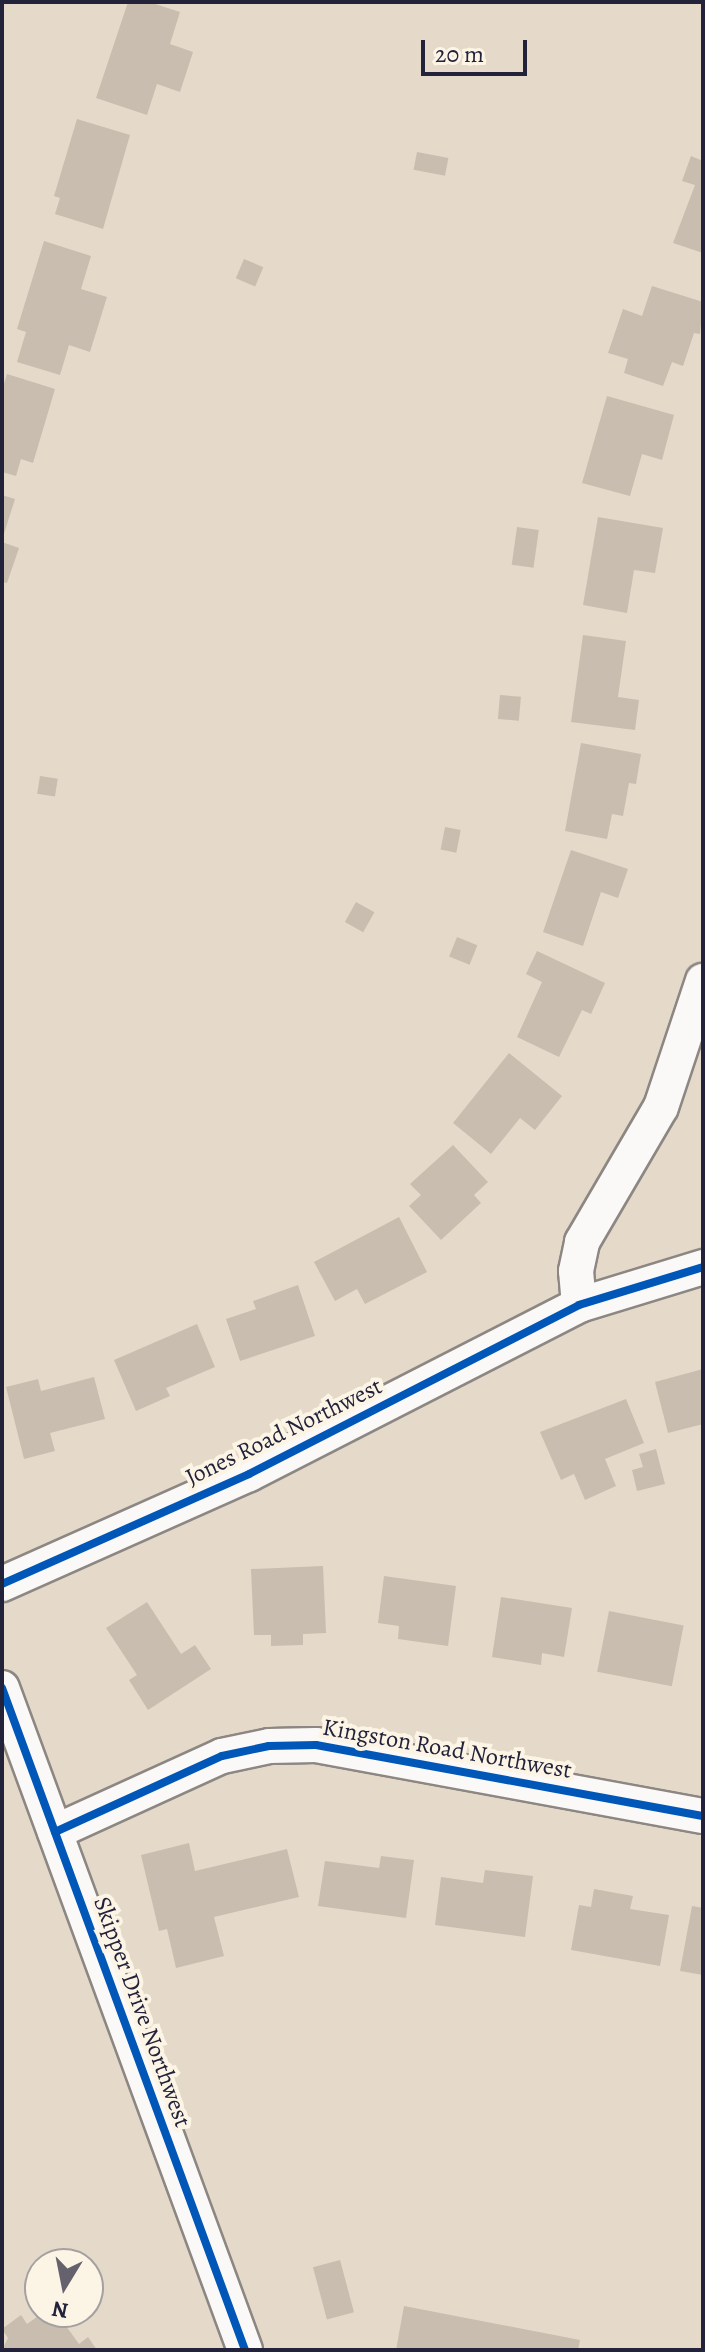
<!DOCTYPE html>
<html>
<head>
<meta charset="utf-8">
<style>
  body { margin:0 }
  #map { position:relative; width:705px; height:2352px; overflow:hidden; background:#e5dac9; font-family:Alegreya,serif }
  div>[style] { position:absolute }
  [style*='--x'] { left:calc(var(--x)*1px); top:calc(var(--y)*1px); width:calc(var(--w)*1px); rotate:calc(var(--a)*1deg) }
  .building>* { inset:0; background:#c8bdaf; transform-origin:0 0 }
  .roads { filter:drop-shadow(2px 0 #8c8783) drop-shadow(-2px 0 #8c8783) drop-shadow(0 2px #8c8783) drop-shadow(0 -2px #8c8783) }
  .street>* { height:34px; margin:-17px; padding:0 17px; transform-origin:17px; border-radius:17px; background:#fbf9f7 }
  .cycleway>* { height:8px; margin:-4px; padding:0 4px; transform-origin:4px; border-radius:4px; background:#0057b8 }
  span { translate:-50% -50%; white-space:nowrap; text-align:center; line-height:1.15; -webkit-text-stroke:8px #fcf5e5; paint-order:stroke }
  .street-label { font-size:24px; color:#22223b }
  .frame { position:absolute; inset:0; border:4px solid #22223b; pointer-events:none }
  .north { position:absolute; left:24px; top:2248px; width:80px; height:80px; box-sizing:border-box; background:#fcf5e5; border:2px solid #a5a1a1; border-radius:50%; rotate:190deg; font-size:22px; font-weight:700; line-height:32px; text-align:center; color:#22223b }
  .north::after { content:''; display:block; margin:auto; width:28px; height:36px; background:#66626d; clip-path:polygon(50% 0,100% 100%,50% 72%,0 100%) }
  .scale { position:absolute; left:421px; top:40px; width:106px; height:36px; box-sizing:border-box; border:4px solid #22223b; border-top:0; padding-left:10px; font-size:24px; line-height:28px; white-space:nowrap; color:#22223b; -webkit-text-stroke:6px #fcf5e5; paint-order:stroke }
</style>
</head>
<body>
<div id="map">
  <div class="building">
    <div style="clip-path:polygon(128px 2px,149px 2px,180px 12px,170px 44px,193px 52px,180px 92px,157px 84px,147px 115px,96px 98px)"></div>
    <div style="clip-path:polygon(77px 119px,130px 135px,103px 229px,55px 214px,60px 198px,54px 196px)"></div>
    <div style="left:417px;top:152px;width:32px;height:18px;rotate:11deg"></div>
    <div style="clip-path:polygon(691px 156px,703px 161px,703px 253px,673px 243px,695px 185px,682px 181px)"></div>
    <div style="clip-path:polygon(44px 241px,91px 256px,81px 289px,107px 297px,90px 352px,69px 345px,60px 375px,17px 362px,26px 332px,17px 329px)"></div>
    <div style="left:244px;top:259px;width:21px;height:21px;rotate:23deg"></div>
    <div style="clip-path:polygon(652px 286px,703px 302px,700px 334px,694px 333px,683px 366px,672px 362px,663px 386px,624px 373px,628px 359px,608px 353px,623px 309px,642px 316px)"></div>
    <div style="clip-path:polygon(7px 374px,55px 389px,33px 463px,21px 459px,16px 476px,2px 472px,2px 390px)"></div>
    <div style="clip-path:polygon(607px 396px,674px 415px,662px 460px,642px 454px,630px 496px,582px 483px)"></div>
    <div style="clip-path:polygon(2px 495px,15px 499px,3px 537px,2px 537px)"></div>
    <div style="clip-path:polygon(598px 517px,663px 528px,655px 573px,634px 570px,627px 613px,583px 605px)"></div>
    <div style="left:517px;top:527px;width:22px;height:38px;rotate:8deg"></div>
    <div style="clip-path:polygon(2px 542px,19px 548px,7px 583px,2px 582px)"></div>
    <div style="clip-path:polygon(583px 635px,626px 641px,618px 697px,639px 700px,635px 730px,571px 722px)"></div>
    <div style="left:500px;top:695px;width:21px;height:24px;rotate:5deg"></div>
    <div style="clip-path:polygon(581px 743px,641px 754px,636px 784px,629px 783px,623px 816px,612px 814px,607px 839px,565px 831px)"></div>
    <div style="left:40px;top:776px;width:18px;height:18px;rotate:9deg"></div>
    <div style="left:445px;top:827px;width:16px;height:23px;rotate:11deg"></div>
    <div style="clip-path:polygon(571px 850px,628px 869px,618px 898px,601px 892px,583px 946px,543px 932px)"></div>
    <div style="left:356px;top:902px;width:21px;height:23px;rotate:29deg"></div>
    <div style="left:457px;top:937px;width:22px;height:21px;rotate:22deg"></div>
    <div style="clip-path:polygon(537px 951px,605px 983px,591px 1014px,582px 1010px,559px 1057px,517px 1037px,542px 982px,526px 974px)"></div>
    <div style="clip-path:polygon(509px 1053px,562px 1096px,535px 1130px,520px 1118px,491px 1154px,453px 1123px)"></div>
    <div style="clip-path:polygon(453px 1145px,488px 1182px,474px 1195px,481px 1203px,441px 1240px,409px 1206px,421px 1195px,410px 1184px)"></div>
    <div style="clip-path:polygon(399px 1217px,427px 1272px,365px 1304px,357px 1289px,335px 1301px,314px 1262px)"></div>
    <div style="clip-path:polygon(298px 1285px,315px 1336px,240px 1361px,226px 1319px,256px 1309px,253px 1301px)"></div>
    <div style="clip-path:polygon(197px 1324px,215px 1367px,166px 1388px,170px 1396px,136px 1411px,114px 1360px)"></div>
    <div style="clip-path:polygon(703px 1369px,703px 1424px,668px 1433px,655px 1382px)"></div>
    <div style="clip-path:polygon(94px 1377px,105px 1419px,50px 1433px,55px 1451px,24px 1459px,6px 1387px,38px 1379px,41px 1391px)"></div>
    <div style="clip-path:polygon(626px 1399px,644px 1443px,605px 1459px,616px 1486px,585px 1500px,574px 1474px,561px 1480px,540px 1432px)"></div>
    <div style="clip-path:polygon(656px 1449px,665px 1484px,637px 1491px,632px 1470px,643px 1467px,639px 1454px)"></div>
    <div style="clip-path:polygon(323px 1566px,326px 1633px,303px 1634px,303px 1645px,271px 1646px,271px 1635px,254px 1635px,251px 1569px)"></div>
    <div style="clip-path:polygon(384px 1576px,456px 1586px,448px 1646px,398px 1639px,399px 1626px,378px 1623px)"></div>
    <div style="clip-path:polygon(501px 1597px,572px 1608px,564px 1657px,542px 1653px,541px 1665px,492px 1657px)"></div>
    <div style="clip-path:polygon(147px 1602px,181px 1654px,195px 1645px,211px 1669px,148px 1710px,129px 1680px,137px 1675px,106px 1628px)"></div>
    <div style="left:609px;top:1611px;width:76px;height:62px;rotate:11deg"></div>
    <div style="clip-path:polygon(189px 1843px,195px 1871px,287px 1849px,299px 1897px,214px 1917px,224px 1956px,176px 1968px,167px 1929px,159px 1931px,141px 1855px)"></div>
    <div style="clip-path:polygon(381px 1856px,414px 1860px,406px 1918px,318px 1906px,325px 1861px,379px 1868px)"></div>
    <div style="clip-path:polygon(485px 1870px,533px 1876px,525px 1937px,435px 1925px,441px 1877px,483px 1883px)"></div>
    <div style="clip-path:polygon(594px 1889px,633px 1896px,630px 1909px,669px 1915px,660px 1966px,571px 1950px,579px 1905px,591px 1907px)"></div>
    <div style="clip-path:polygon(692px 1906px,703px 1908px,703px 1975px,680px 1971px)"></div>
    <div style="left:340px;top:2260px;width:54px;height:28px;rotate:75deg"></div>
    <div style="clip-path:polygon(404px 2306px,580px 2340px,578px 2350px,396px 2350px)"></div>
    <div style="clip-path:polygon(44px 2312px,56px 2312px,79px 2344px,88px 2337px,97px 2350px,2px 2350px,8px 2338px,2px 2329px,21px 2315px,27px 2324px)"></div>
  </div>
  <div class="roads">
    <div class="street">
      <div style="--x:579;--y:1305;--w:34;--a:-95"></div>
      <div style="--x:576;--y:1271;--w:30;--a:-78"></div>
      <div style="--x:582;--y:1242;--w:156;--a:-59.7"></div>
      <div style="--x:661;--y:1107;--w:133;--a:-71.6"></div>
      <div style="--x:2;--y:1584;--w:270;--a:-24"></div>
      <div style="--x:249;--y:1474;--w:371;--a:-27.1"></div>
      <div style="--x:579;--y:1305;--w:130;--a:-17"></div>
      <div style="--x:2;--y:1688;--w:705;--a:69.84"></div>
      <div style="--x:55;--y:1832;--w:183;--a:-24.5"></div>
      <div style="--x:222;--y:1756;--w:48;--a:-12"></div>
      <div style="--x:269;--y:1746;--w:47;--a:-1.2"></div>
      <div style="--x:316;--y:1745;--w:393;--a:10.4"></div>
    </div>
  </div>
  <div class="cycleway">
    <div style="--x:2;--y:1584;--w:270;--a:-24"></div>
    <div style="--x:249;--y:1474;--w:371;--a:-27.1"></div>
    <div style="--x:579;--y:1305;--w:130;--a:-17"></div>
    <div style="--x:2;--y:1688;--w:705;--a:69.84"></div>
    <div style="--x:55;--y:1832;--w:183;--a:-24.5"></div>
    <div style="--x:222;--y:1756;--w:48;--a:-12"></div>
    <div style="--x:269;--y:1746;--w:47;--a:-1.2"></div>
    <div style="--x:316;--y:1745;--w:393;--a:10.4"></div>
  </div>
  <div class="street-label">
    <span style="left:284px;top:1432px;rotate:-26deg">Jones Road Northwest</span>
    <span style="left:447px;top:1749px;rotate:10deg">Kingston Road Northwest</span>
    <span style="left:142px;top:2012px;rotate:70deg">Skipper Drive Northwest</span>
  </div>
  <div class="frame"></div>
  <div class="north">N</div>
  <div class="scale">20 m</div>
</div>
</body>
</html>
